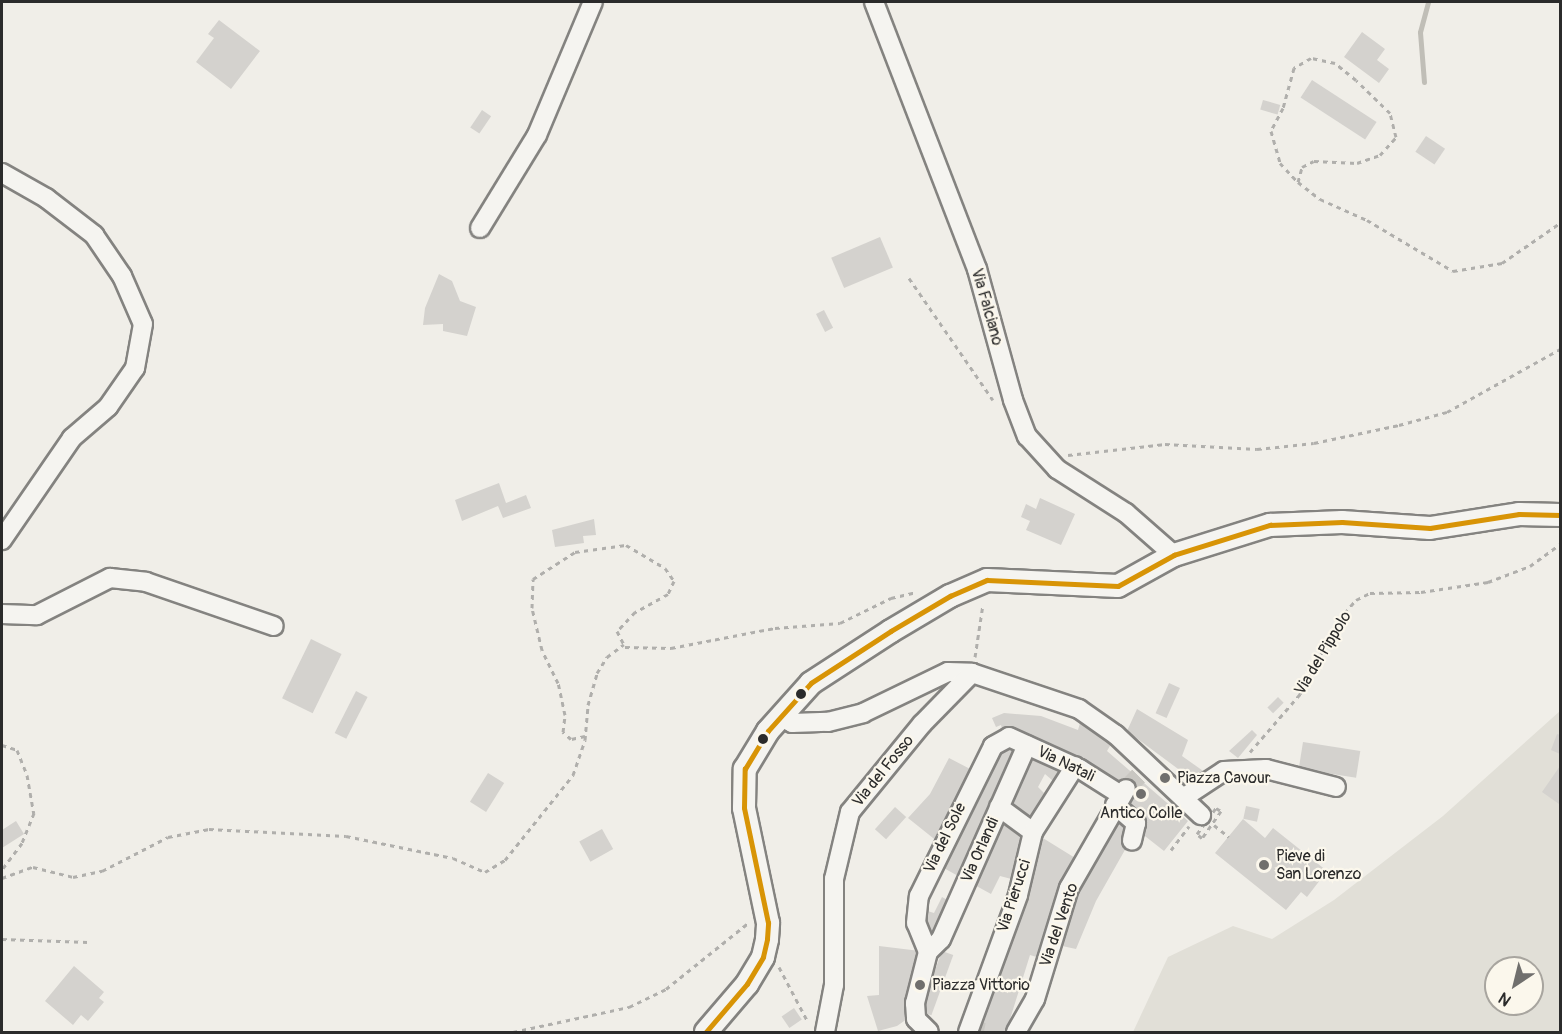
<!DOCTYPE html>
<html>
<head>
<meta charset="utf-8">
<style>
  body { margin:0 }
  #map { position:relative; width:1562px; height:1034px; overflow:hidden; background:#f0eee8; font-family:Pangolin,sans-serif }
  div>[style] { position:absolute }
  [style*='--x'] { left:calc(var(--x)*1px); top:calc(var(--y)*1px); width:calc(var(--w)*1px); rotate:calc(var(--a)*1deg) }
  .built>* { inset:0; background:#e1dfd7 }
  .stream>* { height:5px; margin:-2.5px; padding:0 2.5px; transform-origin:2.5px; border-radius:2.5px; background:#c0beb7 }
  .building>* { inset:0; background:#d4d2ce; transform-origin:0 0 }
  .minor-tunnel>* { height:18px; margin-top:-9px; transform-origin:0; background:repeating-linear-gradient(90deg,#c9c7c2 0 18px,transparent 0 27px) }
  .path>* { height:3px; margin-top:-1.5px; transform-origin:0; background:repeating-linear-gradient(90deg,#b0afac 0 4.5px,transparent 0 9px) }
  .roads { filter:drop-shadow(2px 0 #848380) drop-shadow(-2px 0 #848380) drop-shadow(0 2px #848380) drop-shadow(0 -2px #848380) }
  .minor>* { height:18px; margin:-9px; padding:0 9px; transform-origin:9px; border-radius:9px; background:#f5f4f0 }
  .tertiary>* { height:22px; margin:-11px; padding:0 11px; transform-origin:11px; border-radius:11px; background:#f5f4f0 }
  .bus-1>* { height:4.5px; margin:-2.25px; padding:0 2.25px; transform-origin:2.25px; border-radius:2.25px; background:#d89406 }
  .dots>* { width:16px; height:16px; translate:-50% -50%; box-sizing:border-box; border:3px solid #fbf7ec; border-radius:50% }
  span { translate:-50% -50%; white-space:nowrap; text-align:center; line-height:1.15; -webkit-text-stroke:4.5px #fbf7ec; paint-order:stroke }
  .street-label { font-size:16px; color:#2b2b2b }
  .poi-label { font-size:16px; color:#2b2b2b }
  .left { translate:0 -50%; text-align:left }
  .frame { position:absolute; inset:0; border:3px solid #2b2b2b; pointer-events:none }
  .north { position:absolute; left:1484px; top:956px; width:60px; height:60px; box-sizing:border-box; background:#fbf7ec; border:2px solid #a8a59f; border-radius:50%; rotate:215deg; font-size:16px; font-weight:700; line-height:24px; text-align:center; color:#2b2b2b }
  .north::after { content:''; display:block; margin:auto; width:21px; height:27px; background:#706f6d; clip-path:polygon(50% 0,100% 100%,50% 72%,0 100%) }
</style>
</head>
<body>
<div id="map">
  <div class="built">
    <div style="clip-path:polygon(evenodd,1560px 711px,1560px 1032px,1133px 1032px,1168px 957px,1233px 926px,1272px 939px,1334px 900px,1443px 816px,1560px 711px,1496px 968px,1532px 968px,1532px 1004px,1496px 1004px,1496px 968px)"></div>
  </div>
  <div class="stream">
    <div style="--x:1424;--y:82;--w:50;--a:-94.6"></div>
    <div style="--x:1420;--y:32;--w:31;--a:-75"></div>
  </div>
  <div class="building">
    <div style="clip-path:polygon(219px 20px,260px 51px,231px 89px,196px 62px,214px 38px,208px 34px)"></div>
    <div style="clip-path:polygon(1362px 32px,1385px 49px,1377px 60px,1389px 69px,1379px 83px,1344px 57px)"></div>
    <div style="left:1312px;top:80px;width:77px;height:21px;rotate:33deg"></div>
    <div style="left:1263px;top:100px;width:18px;height:10px;rotate:16deg"></div>
    <div style="left:482px;top:110px;width:11px;height:21px;rotate:34deg"></div>
    <div style="left:1426px;top:136px;width:23px;height:19px;rotate:34deg"></div>
    <div style="left:880px;top:237px;width:33px;height:53px;rotate:67deg"></div>
    <div style="clip-path:polygon(439px 274px,452px 281px,460px 301px,476px 307px,467px 336px,443px 331px,443px 324px,423px 325px,425px 308px)"></div>
    <div style="left:824px;top:310px;width:20px;height:9px;rotate:63deg"></div>
    <div style="clip-path:polygon(499px 483px,506px 503px,526px 495px,531px 508px,503px 518px,498px 506px,462px 521px,455px 500px)"></div>
    <div style="clip-path:polygon(1040px 498px,1075px 514px,1061px 545px,1026px 530px,1030px 521px,1021px 517px,1026px 504px,1036px 509px)"></div>
    <div style="clip-path:polygon(594px 519px,596px 535px,583px 536px,584px 543px,555px 547px,552px 530px)"></div>
    <div style="left:311px;top:639px;width:34px;height:66px;rotate:26deg"></div>
    <div style="left:1169px;top:683px;width:12px;height:33px;rotate:24deg"></div>
    <div style="left:356px;top:691px;width:13px;height:47px;rotate:27deg"></div>
    <div style="left:1278px;top:697px;width:8px;height:15px;rotate:45deg"></div>
    <div style="clip-path:polygon(1137px 709px,1188px 740px,1182px 756px,1206px 773px,1193px 780px,1127px 731px)"></div>
    <div style="clip-path:polygon(1004px 713px,1041px 716px,1078px 730px,1080px 723px,1104px 732px,1114px 739px,1107px 751px,1188px 821px,1164px 851px,1136px 829px,1128px 813px,1129px 797px,1004px 736px,1001px 725px,996px 727px,992px 718px)"></div>
    <div style="clip-path:polygon(1252px 730px,1257px 735px,1238px 758px,1229px 751px)"></div>
    <div style="clip-path:polygon(1557px 734px,1560px 735px,1560px 754px,1551px 750px)"></div>
    <div style="left:1303px;top:742px;width:58px;height:27px;rotate:9deg"></div>
    <div style="clip-path:polygon(1002px 744px,1020px 754px,1000px 814px,1026px 835px,1019px 881px,1000px 876px,991px 894px,940px 866px)"></div>
    <div style="clip-path:polygon(1028px 749px,1069px 768px,1059px 786px,1045px 774px,1038px 787px,1044px 793px,1025px 823px,1003px 806px)"></div>
    <div style="clip-path:polygon(949px 758px,974px 771px,938px 842px,908px 818px,930px 794px)"></div>
    <div style="clip-path:polygon(1560px 766px,1560px 801px,1559px 804px,1542px 792px)"></div>
    <div style="left:488px;top:773px;width:19px;height:34px;rotate:32deg"></div>
    <div style="left:1246px;top:806px;width:14px;height:13px;rotate:12deg"></div>
    <div style="left:895px;top:807px;width:15px;height:30px;rotate:42deg"></div>
    <div style="clip-path:polygon(1116px 813px,1132px 825px,1130px 841px,1096px 901px,1076px 949px,1053px 944px)"></div>
    <div style="clip-path:polygon(1243px 819px,1265px 838px,1273px 828px,1327px 871px,1307px 897px,1301px 892px,1286px 910px,1215px 853px)"></div>
    <div style="clip-path:polygon(16px 821px,24px 834px,2px 848px,2px 830px)"></div>
    <div style="left:602px;top:829px;width:23px;height:26px;rotate:61deg"></div>
    <div style="clip-path:polygon(1038px 835px,1080px 861px,1043px 959px,1030px 955px,1006px 1032px,979px 1032px,990px 977px)"></div>
    <div style="clip-path:polygon(942px 897px,951px 902px,938px 936px,923px 934px,921px 909px,934px 913px)"></div>
    <div style="clip-path:polygon(879px 946px,920px 951px,914px 1014px,897px 1026px,878px 1031px,867px 996px,879px 995px)"></div>
    <div style="left:942px;top:951px;width:12px;height:64px;rotate:20deg"></div>
    <div style="clip-path:polygon(74px 966px,104px 992px,99px 998px,104px 1002px,88px 1021px,81px 1015px,73px 1025px,45px 1001px)"></div>
    <div style="left:794px;top:1008px;width:14px;height:15px;rotate:56deg"></div>
  </div>
  <div class="minor-tunnel">
    <div style="--x:1126;--y:789;--w:33;--a:-46"></div>
    <div style="--x:979;--y:1031;--w:5;--a:11"></div>
  </div>
  <div class="path">
    <div style="--x:1298;--y:182;--w:16;--a:-75"></div>
    <div style="--x:1302;--y:167;--w:13;--a:-27"></div>
    <div style="--x:1314;--y:161;--w:43;--a:2.7"></div>
    <div style="--x:1357;--y:163;--w:24;--a:-19"></div>
    <div style="--x:1380;--y:155;--w:24;--a:-48"></div>
    <div style="--x:1396;--y:137;--w:25;--a:-104"></div>
    <div style="--x:1390;--y:113;--w:47;--a:-135.9"></div>
    <div style="--x:1356;--y:80;--w:27;--a:-141"></div>
    <div style="--x:1335;--y:63;--w:25;--a:-168"></div>
    <div style="--x:1311;--y:58;--w:20;--a:150"></div>
    <div style="--x:1294;--y:68;--w:41;--a:105.4"></div>
    <div style="--x:1283;--y:108;--w:26;--a:118"></div>
    <div style="--x:1271;--y:131;--w:33;--a:74"></div>
    <div style="--x:1280;--y:163;--w:26;--a:47"></div>
    <div style="--x:1298;--y:182;--w:28;--a:38"></div>
    <div style="--x:1320;--y:199;--w:51;--a:24.1"></div>
    <div style="--x:1367;--y:220;--w:100;--a:30.7"></div>
    <div style="--x:1453;--y:271;--w:50;--a:-9.3"></div>
    <div style="--x:1502;--y:263;--w:70;--a:-34.6"></div>
    <div style="--x:909;--y:278;--w:148;--a:55.5"></div>
    <div style="--x:1068;--y:455;--w:98;--a:-6.5"></div>
    <div style="--x:1165;--y:444;--w:92;--a:3.1"></div>
    <div style="--x:1257;--y:449;--w:57;--a:-6"></div>
    <div style="--x:1314;--y:443;--w:87;--a:-12"></div>
    <div style="--x:1399;--y:425;--w:50;--a:-15.2"></div>
    <div style="--x:1447;--y:412;--w:129;--a:-29.1"></div>
    <div style="--x:975;--y:657;--w:54;--a:-81.4"></div>
    <div style="--x:585;--y:736;--w:14;--a:168"></div>
    <div style="--x:571;--y:739;--w:11;--a:-139"></div>
    <div style="--x:563;--y:732;--w:17;--a:-83"></div>
    <div style="--x:565;--y:715;--w:33;--a:-102"></div>
    <div style="--x:558;--y:683;--w:37;--a:-116"></div>
    <div style="--x:542;--y:650;--w:43;--a:-103.4"></div>
    <div style="--x:532;--y:608;--w:29;--a:-88"></div>
    <div style="--x:533;--y:579;--w:50;--a:-32.7"></div>
    <div style="--x:575;--y:552;--w:51;--a:-7.8"></div>
    <div style="--x:626;--y:545;--w:45;--a:30.5"></div>
    <div style="--x:665;--y:568;--w:16;--a:55"></div>
    <div style="--x:674;--y:581;--w:14;--a:115"></div>
    <div style="--x:668;--y:594;--w:38;--a:151"></div>
    <div style="--x:635;--y:612;--w:26;--a:133"></div>
    <div style="--x:617;--y:631;--w:18;--a:63"></div>
    <div style="--x:625;--y:647;--w:46;--a:1.2"></div>
    <div style="--x:671;--y:648;--w:106;--a:-10.9"></div>
    <div style="--x:775;--y:628;--w:65;--a:-4.4"></div>
    <div style="--x:840;--y:623;--w:57;--a:-26.1"></div>
    <div style="--x:891;--y:598;--w:23;--a:-13"></div>
    <div style="--x:2;--y:745;--w:16;--a:18"></div>
    <div style="--x:17;--y:750;--w:27;--a:68"></div>
    <div style="--x:27;--y:775;--w:39;--a:80"></div>
    <div style="--x:34;--y:813;--w:32;--a:112"></div>
    <div style="--x:22;--y:843;--w:34;--a:127"></div>
    <div style="--x:1250;--y:752;--w:77;--a:-49.2"></div>
    <div style="--x:1300;--y:694;--w:84;--a:-62.2"></div>
    <div style="--x:1339;--y:620;--w:26;--a:-50"></div>
    <div style="--x:1356;--y:600;--w:16;--a:-27"></div>
    <div style="--x:1370;--y:593;--w:51;--a:-1.1"></div>
    <div style="--x:1421;--y:592;--w:68;--a:-8.5"></div>
    <div style="--x:1488;--y:582;--w:45;--a:-20.9"></div>
    <div style="--x:1530;--y:566;--w:37;--a:-36"></div>
    <div style="--x:1216;--y:808;--w:6;--a:31"></div>
    <div style="--x:1221;--y:811;--w:33;--a:125"></div>
    <div style="--x:1202;--y:838;--w:6;--a:-141"></div>
    <div style="--x:1197;--y:834;--w:32;--a:-54"></div>
    <div style="--x:1214;--y:825;--w:19;--a:39"></div>
    <div style="--x:1171;--y:850;--w:30;--a:-53"></div>
    <div style="--x:2;--y:878;--w:33;--a:-20"></div>
    <div style="--x:33;--y:867;--w:41;--a:14"></div>
    <div style="--x:73;--y:877;--w:30;--a:-12"></div>
    <div style="--x:102;--y:871;--w:74;--a:-27.3"></div>
    <div style="--x:168;--y:837;--w:42;--a:-11"></div>
    <div style="--x:209;--y:829;--w:137;--a:2.9"></div>
    <div style="--x:346;--y:836;--w:109;--a:11.6"></div>
    <div style="--x:453;--y:858;--w:35;--a:24"></div>
    <div style="--x:485;--y:872;--w:23;--a:-31"></div>
    <div style="--x:505;--y:860;--w:109;--a:-51.3"></div>
    <div style="--x:573;--y:775;--w:37;--a:-71"></div>
    <div style="--x:585;--y:740;--w:35;--a:-85"></div>
    <div style="--x:588;--y:705;--w:33;--a:-74"></div>
    <div style="--x:597;--y:673;--w:19;--a:-58"></div>
    <div style="--x:607;--y:657;--w:21;--a:-37"></div>
    <div style="--x:2;--y:939;--w:86;--a:2"></div>
    <div style="--x:779;--y:967;--w:62;--a:62.2"></div>
    <div style="--x:513;--y:1032;--w:119;--a:-12.2"></div>
    <div style="--x:629;--y:1007;--w:41;--a:-25.9"></div>
    <div style="--x:666;--y:989;--w:105;--a:-38.8"></div>
  </div>
  <div class="roads">
    <div class="minor">
      <div style="--x:874;--y:2;--w:286;--a:68.9"></div>
      <div style="--x:977;--y:269;--w:136;--a:74.6"></div>
      <div style="--x:1013;--y:400;--w:39;--a:69"></div>
      <div style="--x:1027;--y:436;--w:45;--a:47.7"></div>
      <div style="--x:1057;--y:469;--w:82;--a:32.5"></div>
      <div style="--x:1126;--y:513;--w:64;--a:41.2"></div>
      <div style="--x:2;--y:173;--w:51;--a:29.6"></div>
      <div style="--x:46;--y:198;--w:61;--a:37.6"></div>
      <div style="--x:94;--y:235;--w:50;--a:55.7"></div>
      <div style="--x:122;--y:276;--w:52;--a:66.4"></div>
      <div style="--x:143;--y:324;--w:45;--a:100.3"></div>
      <div style="--x:135;--y:368;--w:47;--a:124.7"></div>
      <div style="--x:108;--y:407;--w:48;--a:139.3"></div>
      <div style="--x:72;--y:438;--w:124;--a:124.5"></div>
      <div style="--x:480;--y:228;--w:109;--a:-58.5"></div>
      <div style="--x:537;--y:135;--w:144;--a:-67.2"></div>
      <div style="--x:2;--y:614;--w:35;--a:2"></div>
      <div style="--x:37;--y:615;--w:82;--a:-26.9"></div>
      <div style="--x:110;--y:578;--w:36;--a:6"></div>
      <div style="--x:146;--y:582;--w:135;--a:19"></div>
      <div style="--x:780;--y:716;--w:14;--a:30"></div>
      <div style="--x:792;--y:723;--w:36;--a:-2"></div>
      <div style="--x:828;--y:722;--w:36;--a:-14"></div>
      <div style="--x:863;--y:713;--w:94;--a:-25.8"></div>
      <div style="--x:948;--y:672;--w:24;--a:2"></div>
      <div style="--x:972;--y:673;--w:113;--a:18.6"></div>
      <div style="--x:1079;--y:709;--w:45;--a:35.1"></div>
      <div style="--x:1116;--y:735;--w:117;--a:43.3"></div>
      <div style="--x:1183;--y:798;--w:49;--a:-33.4"></div>
      <div style="--x:1224;--y:771;--w:42;--a:-2.7"></div>
      <div style="--x:1266;--y:769;--w:72;--a:14.4"></div>
      <div style="--x:1115;--y:805;--w:28;--a:41"></div>
      <div style="--x:1136;--y:823;--w:18;--a:103"></div>
      <div style="--x:999;--y:807;--w:42;--a:36.3"></div>
      <div style="--x:928;--y:952;--w:31;--a:-112"></div>
      <div style="--x:916;--y:923;--w:27;--a:-84"></div>
      <div style="--x:919;--y:896;--w:167;--a:-63.7"></div>
      <div style="--x:993;--y:746;--w:18;--a:-29"></div>
      <div style="--x:1009;--y:737;--w:78;--a:24.3"></div>
      <div style="--x:1080;--y:769;--w:49;--a:32.4"></div>
      <div style="--x:928;--y:952;--w:18;--a:-45"></div>
      <div style="--x:941;--y:939;--w:212;--a:-66.1"></div>
      <div style="--x:928;--y:952;--w:53;--a:104.3"></div>
      <div style="--x:915;--y:1003;--w:16;--a:86"></div>
      <div style="--x:916;--y:1019;--w:18;--a:45"></div>
      <div style="--x:825;--y:1032;--w:48;--a:-79.2"></div>
      <div style="--x:834;--y:985;--w:106;--a:-90"></div>
      <div style="--x:834;--y:879;--w:69;--a:-76.6"></div>
      <div style="--x:850;--y:812;--w:114;--a:-50.7"></div>
      <div style="--x:922;--y:724;--w:71;--a:-45.6"></div>
      <div style="--x:968;--y:1032;--w:146;--a:-69.9"></div>
      <div style="--x:1018;--y:895;--w:65;--a:-76.6"></div>
      <div style="--x:1033;--y:832;--w:78;--a:-57.5"></div>
      <div style="--x:1016;--y:1032;--w:38;--a:-60"></div>
      <div style="--x:1035;--y:999;--w:116;--a:-73"></div>
      <div style="--x:1069;--y:888;--w:114;--a:-60.1"></div>
    </div>
    <div class="tertiary">
      <div style="--x:706;--y:1032;--w:63;--a:-49.5"></div>
      <div style="--x:747;--y:984;--w:31;--a:-59"></div>
      <div style="--x:763;--y:957;--w:18;--a:-77"></div>
      <div style="--x:767;--y:939;--w:16;--a:-86"></div>
      <div style="--x:768;--y:923;--w:117;--a:-101.8"></div>
      <div style="--x:744;--y:808;--w:39;--a:-89"></div>
      <div style="--x:745;--y:769;--w:44;--a:-58.8"></div>
      <div style="--x:768;--y:731;--w:64;--a:-48.1"></div>
      <div style="--x:811;--y:683;--w:95;--a:-33"></div>
      <div style="--x:891;--y:631;--w:69;--a:-30.7"></div>
      <div style="--x:950;--y:596;--w:40;--a:-23.4"></div>
      <div style="--x:987;--y:580;--w:131;--a:2.6"></div>
      <div style="--x:1118;--y:586;--w:64;--a:-29"></div>
      <div style="--x:1174;--y:555;--w:101;--a:-17.4"></div>
      <div style="--x:1270;--y:525;--w:72;--a:-2.4"></div>
      <div style="--x:1342;--y:522;--w:88;--a:3.9"></div>
      <div style="--x:1430;--y:528;--w:90;--a:-8.9"></div>
      <div style="--x:1519;--y:514;--w:41;--a:1.4"></div>
    </div>
  </div>
  <div class="bus-1">
    <div style="--x:706;--y:1032;--w:63;--a:-49.5"></div>
    <div style="--x:747;--y:984;--w:31;--a:-59"></div>
    <div style="--x:763;--y:957;--w:18;--a:-77"></div>
    <div style="--x:767;--y:939;--w:16;--a:-86"></div>
    <div style="--x:768;--y:923;--w:117;--a:-101.8"></div>
    <div style="--x:744;--y:808;--w:39;--a:-89"></div>
    <div style="--x:745;--y:769;--w:44;--a:-58.8"></div>
    <div style="--x:768;--y:731;--w:64;--a:-48.1"></div>
    <div style="--x:811;--y:683;--w:95;--a:-33"></div>
    <div style="--x:891;--y:631;--w:69;--a:-30.7"></div>
    <div style="--x:950;--y:596;--w:40;--a:-23.4"></div>
    <div style="--x:987;--y:580;--w:131;--a:2.6"></div>
    <div style="--x:1118;--y:586;--w:64;--a:-29"></div>
    <div style="--x:1174;--y:555;--w:101;--a:-17.4"></div>
    <div style="--x:1270;--y:525;--w:72;--a:-2.4"></div>
    <div style="--x:1342;--y:522;--w:88;--a:3.9"></div>
    <div style="--x:1430;--y:528;--w:90;--a:-8.9"></div>
    <div style="--x:1519;--y:514;--w:41;--a:1.4"></div>
  </div>
  <div class="dots">
    <div style="left:801px;top:694px;background:#2b2b2b"></div>
    <div style="left:763px;top:739px;background:#2b2b2b"></div>
    <div style="left:1165px;top:778px;background:#706f6d"></div>
    <div style="left:1141px;top:794px;background:#706f6d"></div>
    <div style="left:1264px;top:865px;background:#706f6d"></div>
    <div style="left:920px;top:985px;background:#706f6d"></div>
  </div>
  <div class="street-label">
    <span style="left:987px;top:307px;rotate:74deg">Via Falciano</span>
    <span style="left:1323px;top:653px;rotate:-59deg">Via del Pippolo</span>
    <span style="left:1066px;top:764px;rotate:26deg">Via Natali</span>
    <span style="left:883px;top:771px;rotate:-51deg">Via del Fosso</span>
    <span style="left:945px;top:838px;rotate:-64deg">Via del Sole</span>
    <span style="left:980px;top:850px;rotate:-66deg">Via Orlandi</span>
    <span style="left:1014px;top:896px;rotate:-72deg">Via Pierucci</span>
    <span style="left:1059px;top:925px;rotate:-71deg">Via del Vento</span>
  </div>
  <div class="poi-label">
    <span class="left" style="left:1177px;top:778px">Piazza Cavour</span>
    <span style="left:1141px;top:813px">Antico Colle</span>
    <span class="left" style="left:1276px;top:865px">Pieve di<br>San Lorenzo</span>
    <span class="left" style="left:932px;top:985px">Piazza Vittorio</span>
  </div>
  <div class="frame"></div>
  <div class="north">N</div>
</div>
</body>
</html>
